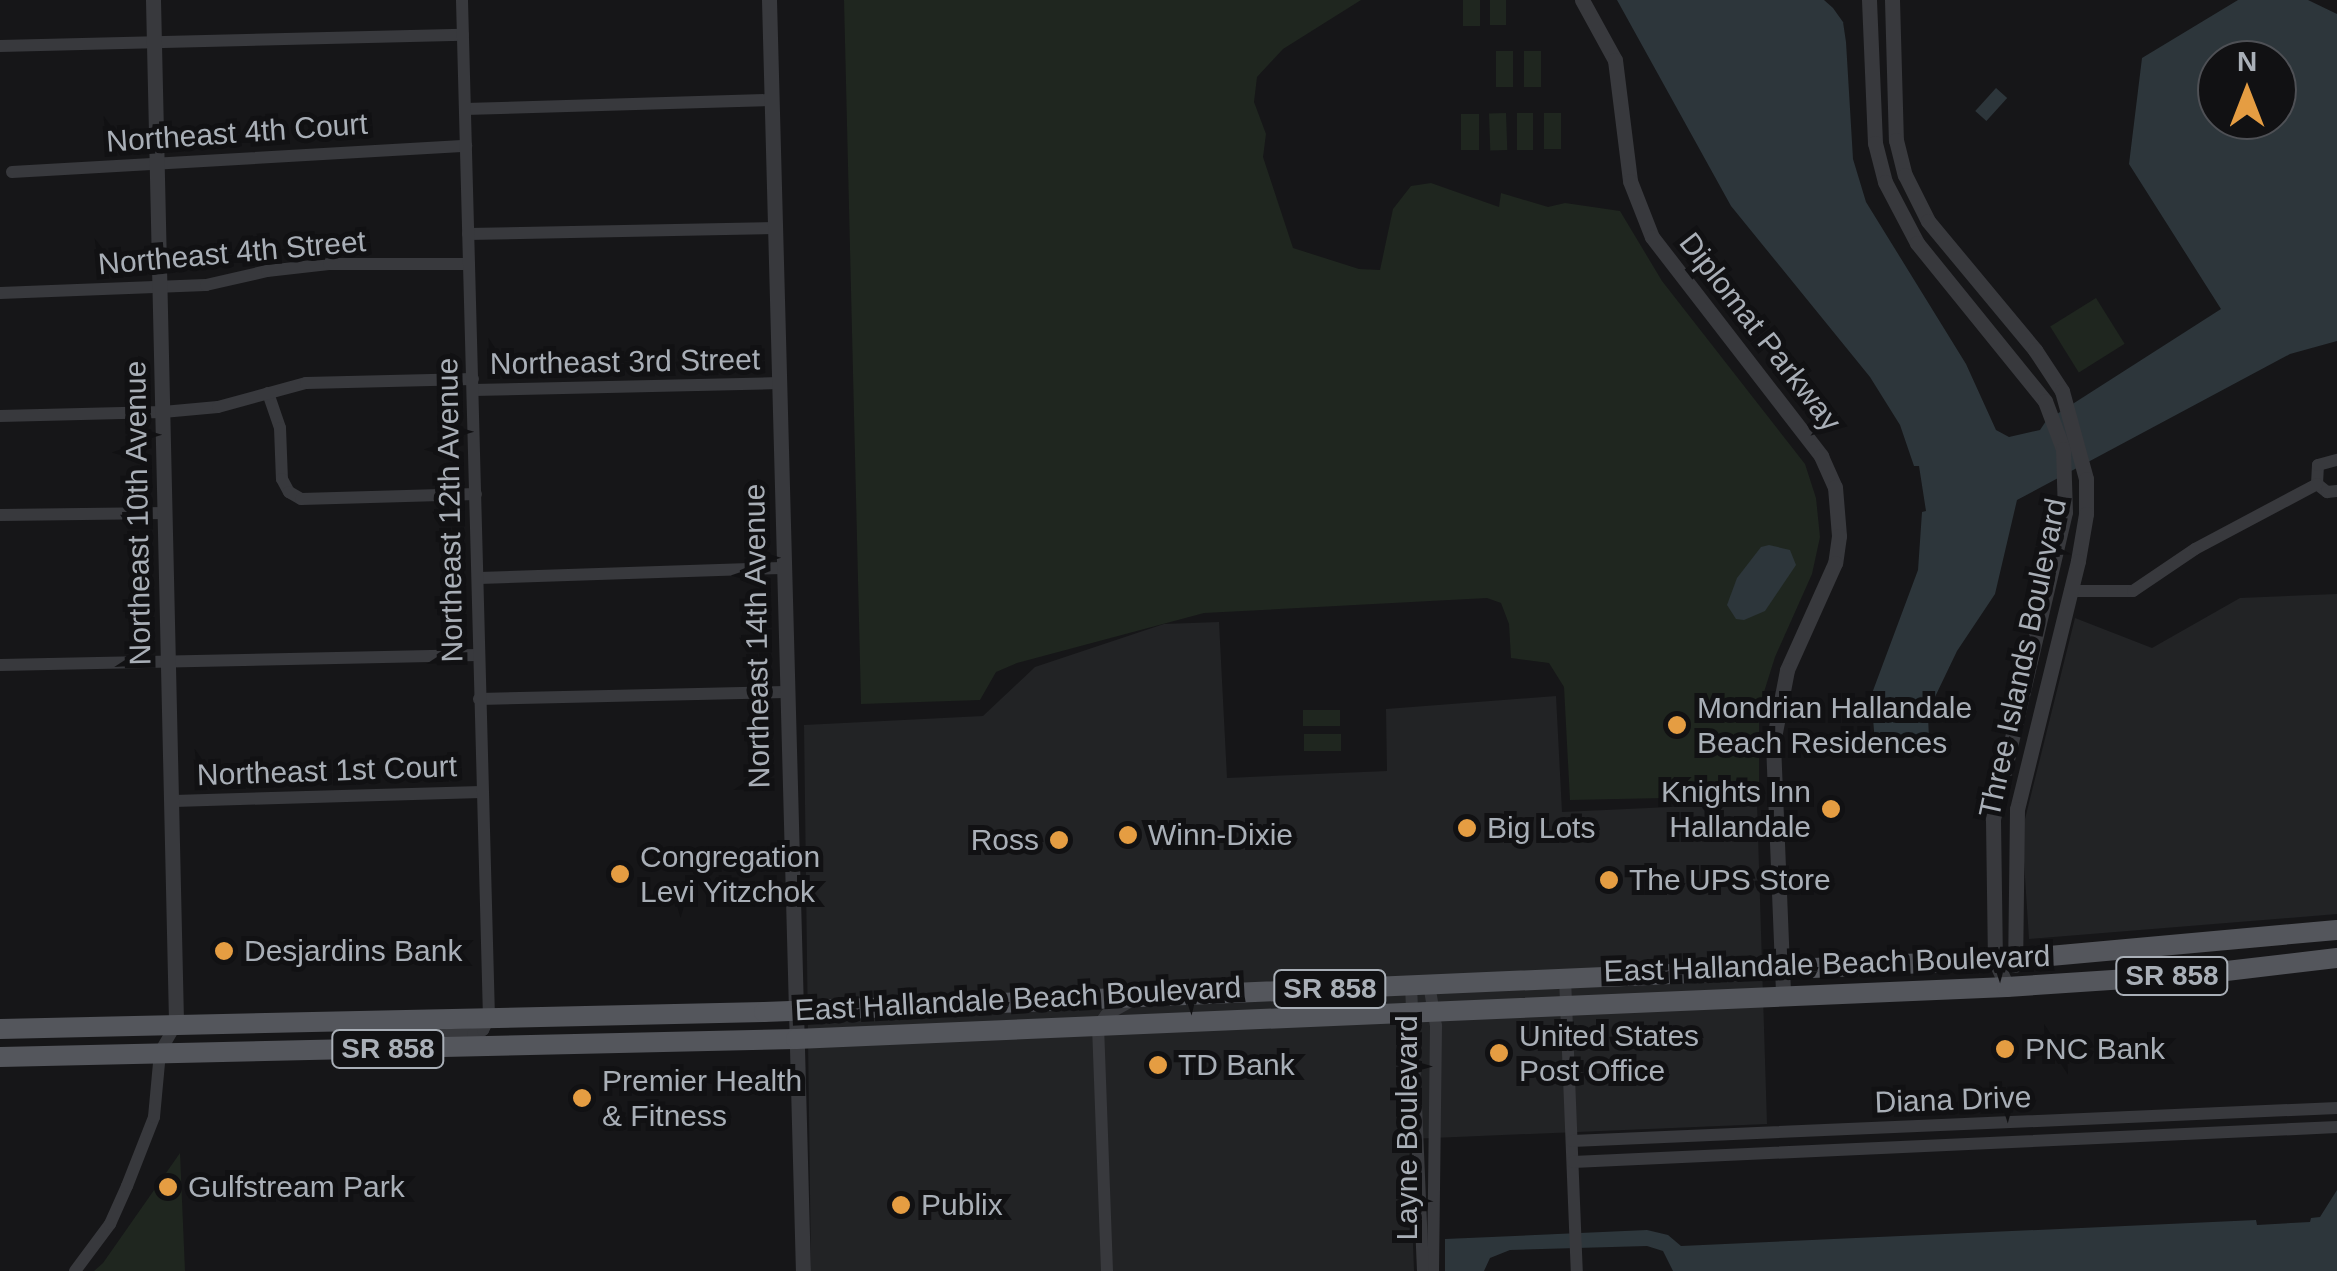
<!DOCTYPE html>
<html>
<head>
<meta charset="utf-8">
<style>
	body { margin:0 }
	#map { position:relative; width:2337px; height:1271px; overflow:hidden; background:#161618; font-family:Arial,sans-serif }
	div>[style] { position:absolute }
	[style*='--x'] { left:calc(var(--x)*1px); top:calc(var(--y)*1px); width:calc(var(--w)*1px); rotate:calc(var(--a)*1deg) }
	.built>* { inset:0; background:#222325 }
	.green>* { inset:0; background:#1f261f; transform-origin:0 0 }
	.water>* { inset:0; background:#2d363b; transform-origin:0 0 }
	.minor>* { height:12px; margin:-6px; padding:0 6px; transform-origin:6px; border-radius:6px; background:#38393d }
	.tertiary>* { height:15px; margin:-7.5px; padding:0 7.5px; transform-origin:7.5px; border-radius:7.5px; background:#38393d }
	.primary>* { height:20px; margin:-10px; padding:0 10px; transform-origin:10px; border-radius:10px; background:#54565c }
	.dots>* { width:28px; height:28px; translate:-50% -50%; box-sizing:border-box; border:5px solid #111113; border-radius:50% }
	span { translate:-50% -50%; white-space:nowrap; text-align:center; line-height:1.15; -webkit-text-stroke:10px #111113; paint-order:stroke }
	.shield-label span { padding:2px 8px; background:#111113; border:2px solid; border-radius:8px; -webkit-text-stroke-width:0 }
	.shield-label { font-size:28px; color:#a9afb7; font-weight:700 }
	.street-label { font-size:30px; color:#a9afb7 }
	.poi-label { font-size:30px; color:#a9afb7 }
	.left { translate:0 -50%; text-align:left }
	.right { translate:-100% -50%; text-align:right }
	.north { position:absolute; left:2197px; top:40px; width:100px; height:100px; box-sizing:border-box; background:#111113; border:2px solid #4e5055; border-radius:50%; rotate:0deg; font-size:28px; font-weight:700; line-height:40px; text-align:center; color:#a9afb7 }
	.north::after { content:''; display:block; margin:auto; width:35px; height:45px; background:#e59d42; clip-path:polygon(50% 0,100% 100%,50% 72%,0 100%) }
</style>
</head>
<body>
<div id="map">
	<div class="built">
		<div style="clip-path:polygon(2337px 594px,2337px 914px,2029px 939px,2022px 831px,2075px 618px,2152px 648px,2240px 598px)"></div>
		<div style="clip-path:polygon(1219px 622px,1227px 778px,1387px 771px,1386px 709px,1556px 696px,1562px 812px,1757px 803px,1767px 1124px,1409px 1139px,1414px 1271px,811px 1271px,804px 725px,983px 716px,1035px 667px,1164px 624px)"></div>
	</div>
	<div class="green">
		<div style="clip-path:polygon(844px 0,1361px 0,1283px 49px,1257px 77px,1254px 102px,1266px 134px,1263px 157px,1293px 248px,1359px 269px,1380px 270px,1393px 209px,1411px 186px,1431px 183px,1499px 207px,1501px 193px,1548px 207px,1565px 203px,1620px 211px,1662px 281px,1805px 464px,1816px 498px,1820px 537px,1812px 574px,1775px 657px,1759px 708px,1759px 796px,1570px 800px,1564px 687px,1549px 663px,1511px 658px,1509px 624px,1501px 603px,1487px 598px,1204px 613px,1017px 663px,996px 672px,980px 700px,861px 704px)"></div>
		<div style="left:1463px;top:0;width:17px;height:26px"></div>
		<div style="left:1490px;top:0;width:16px;height:25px"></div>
		<div style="left:1496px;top:51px;width:17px;height:36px"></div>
		<div style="left:1524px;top:51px;width:17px;height:36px"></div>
		<div style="left:1506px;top:113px;width:37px;height:17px;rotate:88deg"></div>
		<div style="left:1517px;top:113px;width:16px;height:37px"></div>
		<div style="left:1544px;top:113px;width:17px;height:36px"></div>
		<div style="left:1461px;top:114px;width:18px;height:36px"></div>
		<div style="left:2096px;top:298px;width:54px;height:54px;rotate:58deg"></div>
		<div style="left:1340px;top:710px;width:16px;height:37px;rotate:90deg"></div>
		<div style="left:1341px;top:734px;width:17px;height:37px;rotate:90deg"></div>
		<div style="clip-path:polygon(180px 1153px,185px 1271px,94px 1271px,103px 1263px)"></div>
	</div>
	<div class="water">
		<div style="clip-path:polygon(evenodd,1617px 0,1824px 0,1833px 8px,1843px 22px,1846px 42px,1853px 159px,1866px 202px,1966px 364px,1996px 430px,2009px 437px,2040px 430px,2046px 421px,2221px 309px,2129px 164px,2142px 58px,2238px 0,2308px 0,2337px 14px,2337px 341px,2290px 354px,2017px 500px,1995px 594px,1957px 651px,1934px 699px,1928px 716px,1929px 739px,1875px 742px,1871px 696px,1918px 570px,1922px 512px,1926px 511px,1919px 466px,1914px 466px,1900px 425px,1870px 377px,1731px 206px,1617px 0,2217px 60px,2277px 60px,2277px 120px,2217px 120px,2217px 60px)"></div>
		<div style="left:1996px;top:88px;width:15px;height:31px;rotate:42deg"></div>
		<div style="clip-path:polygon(1769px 545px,1790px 550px,1796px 565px,1765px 611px,1744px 620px,1736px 619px,1727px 605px,1737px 578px,1761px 547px)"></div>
		<div style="clip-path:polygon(2337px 1190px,2337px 1271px,1673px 1271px,1663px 1251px,1647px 1246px,1510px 1250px,1490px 1258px,1484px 1271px,1445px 1271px,1445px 1239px,1647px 1230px,1668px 1235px,1681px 1246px,2256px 1220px,2257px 1225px,2310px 1222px,2311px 1218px,2320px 1217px)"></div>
	</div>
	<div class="minor">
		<div style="--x:0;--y:46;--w:463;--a:-1.4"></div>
		<div style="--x:465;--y:109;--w:306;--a:-1.7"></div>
		<div style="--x:12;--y:172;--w:455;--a:-3.3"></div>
		<div style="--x:468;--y:234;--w:308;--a:-1.1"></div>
		<div style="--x:0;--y:293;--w:206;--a:-2.2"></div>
		<div style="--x:206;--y:285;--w:63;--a:-12.9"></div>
		<div style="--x:267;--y:271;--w:62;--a:-6.4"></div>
		<div style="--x:329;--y:264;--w:140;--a:0"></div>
		<div style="--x:473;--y:390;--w:306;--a:-1.3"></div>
		<div style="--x:268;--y:393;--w:37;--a:71"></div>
		<div style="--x:280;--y:428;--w:51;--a:87.8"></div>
		<div style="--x:282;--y:479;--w:15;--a:62"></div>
		<div style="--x:289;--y:492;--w:14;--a:30"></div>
		<div style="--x:301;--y:499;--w:175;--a:-1.6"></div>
		<div style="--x:0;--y:416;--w:163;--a:-1.4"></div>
		<div style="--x:163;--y:412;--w:55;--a:-5.2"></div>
		<div style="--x:218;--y:407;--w:91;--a:-15.3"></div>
		<div style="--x:306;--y:383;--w:167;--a:-1.4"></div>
		<div style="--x:2317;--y:484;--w:19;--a:-87"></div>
		<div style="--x:2318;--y:465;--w:20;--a:-15"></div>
		<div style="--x:2317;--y:484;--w:13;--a:39"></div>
		<div style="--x:2327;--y:492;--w:10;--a:-6"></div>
		<div style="--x:0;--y:515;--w:166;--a:-0.7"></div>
		<div style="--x:479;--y:578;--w:304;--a:-1.9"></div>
		<div style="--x:2070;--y:591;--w:63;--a:0"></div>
		<div style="--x:2133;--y:591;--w:75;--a:-34.1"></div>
		<div style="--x:2195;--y:549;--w:138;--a:-28"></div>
		<div style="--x:0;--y:665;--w:478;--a:-1.2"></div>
		<div style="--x:479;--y:699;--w:307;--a:-1.3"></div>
		<div style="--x:174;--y:801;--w:307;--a:-1.7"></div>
		<div style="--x:1565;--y:978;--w:293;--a:87.7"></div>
		<div style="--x:1429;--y:984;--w:43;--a:80.5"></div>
		<div style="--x:1436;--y:1026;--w:245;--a:90.7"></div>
		<div style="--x:1411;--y:985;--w:286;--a:87.6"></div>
		<div style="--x:401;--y:1045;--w:22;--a:-24"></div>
		<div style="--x:421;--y:1036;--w:52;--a:-2.2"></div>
		<div style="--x:473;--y:1034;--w:11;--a:-22"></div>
		<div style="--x:483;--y:1030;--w:13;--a:-63"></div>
		<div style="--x:489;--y:1018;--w:1018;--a:-91.52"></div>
		<div style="--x:1572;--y:1141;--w:766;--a:-2.47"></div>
		<div style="--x:1573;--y:1162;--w:765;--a:-2.62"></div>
		<div style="--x:75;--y:1271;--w:59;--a:-53.3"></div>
		<div style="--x:110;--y:1224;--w:42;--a:-65.9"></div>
		<div style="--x:127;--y:1186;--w:74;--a:-68.6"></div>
		<div style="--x:154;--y:1117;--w:65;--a:-84.7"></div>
		<div style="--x:160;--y:1052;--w:32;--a:-60"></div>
		<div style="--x:1107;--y:1271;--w:245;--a:-92.1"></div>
		<div style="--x:1098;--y:1026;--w:14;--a:-54"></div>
		<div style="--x:1106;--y:1015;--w:29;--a:-29"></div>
	</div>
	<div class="tertiary">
		<div style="--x:153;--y:0;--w:1024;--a:88.71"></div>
		<div style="--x:769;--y:0;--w:1271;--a:88.47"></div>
		<div style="--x:1582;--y:0;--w:68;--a:61.2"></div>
		<div style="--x:1615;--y:60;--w:122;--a:82.9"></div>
		<div style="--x:1630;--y:181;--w:60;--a:68.6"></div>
		<div style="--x:1652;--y:237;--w:277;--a:52.3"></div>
		<div style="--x:1821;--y:456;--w:34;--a:66"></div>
		<div style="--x:1835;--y:487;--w:49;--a:85.3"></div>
		<div style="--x:1839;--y:536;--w:27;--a:98"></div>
		<div style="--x:1835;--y:563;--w:117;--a:114.2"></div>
		<div style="--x:1787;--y:670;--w:74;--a:100.9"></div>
		<div style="--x:1773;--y:743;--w:253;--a:87.7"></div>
		<div style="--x:1869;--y:0;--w:143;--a:87.6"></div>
		<div style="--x:1875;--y:143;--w:40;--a:75.6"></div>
		<div style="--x:1885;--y:182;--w:69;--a:62.3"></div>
		<div style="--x:1917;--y:243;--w:203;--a:51"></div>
		<div style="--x:2045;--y:401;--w:51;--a:69.4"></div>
		<div style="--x:2063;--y:449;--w:63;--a:88.2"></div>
		<div style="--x:2065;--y:512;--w:316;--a:103.2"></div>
		<div style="--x:1993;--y:820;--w:140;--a:89.2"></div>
		<div style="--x:1995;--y:960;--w:30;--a:66"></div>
		<div style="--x:1892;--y:0;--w:140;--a:88.4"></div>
		<div style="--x:1896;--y:140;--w:36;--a:76"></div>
		<div style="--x:1905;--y:175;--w:51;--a:63.4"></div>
		<div style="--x:1928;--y:221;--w:168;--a:50.3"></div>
		<div style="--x:2035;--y:350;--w:49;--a:56.6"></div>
		<div style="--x:2062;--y:391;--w:91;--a:74.7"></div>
		<div style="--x:2086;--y:479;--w:35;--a:90"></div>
		<div style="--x:2086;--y:514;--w:48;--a:99.7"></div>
		<div style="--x:2078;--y:561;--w:255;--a:103.8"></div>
		<div style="--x:2017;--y:809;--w:156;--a:90.7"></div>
	</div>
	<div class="primary">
		<div style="--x:0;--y:1029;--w:764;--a:-1.27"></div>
		<div style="--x:764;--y:1012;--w:331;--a:-2.2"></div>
		<div style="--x:1095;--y:999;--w:923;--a:-2.48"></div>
		<div style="--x:2017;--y:959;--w:321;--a:-5.2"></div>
		<div style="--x:0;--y:1057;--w:796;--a:-1.3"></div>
		<div style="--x:796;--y:1039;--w:1212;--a:-2.46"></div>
		<div style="--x:2007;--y:987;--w:194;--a:-3.8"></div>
		<div style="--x:2201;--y:974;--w:137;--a:-6.7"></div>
	</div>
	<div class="dots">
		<div style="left:1677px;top:725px;background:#e59d42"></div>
		<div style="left:1831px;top:809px;background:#e59d42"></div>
		<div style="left:1467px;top:828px;background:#e59d42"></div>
		<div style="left:1128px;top:835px;background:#e59d42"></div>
		<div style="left:1059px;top:840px;background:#e59d42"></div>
		<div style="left:620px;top:874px;background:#e59d42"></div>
		<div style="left:1609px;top:880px;background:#e59d42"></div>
		<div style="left:224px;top:951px;background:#e59d42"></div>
		<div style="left:2005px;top:1049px;background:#e59d42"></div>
		<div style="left:1499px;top:1053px;background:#e59d42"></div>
		<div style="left:1158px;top:1065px;background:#e59d42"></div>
		<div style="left:582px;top:1098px;background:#e59d42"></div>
		<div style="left:168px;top:1187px;background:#e59d42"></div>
		<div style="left:901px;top:1205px;background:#e59d42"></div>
	</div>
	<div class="shield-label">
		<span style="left:2172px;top:976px">SR 858</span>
		<span style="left:1330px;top:989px">SR 858</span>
		<span style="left:388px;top:1049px">SR 858</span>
	</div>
	<div class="street-label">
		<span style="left:237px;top:133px;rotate:-4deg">Northeast 4th Court</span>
		<span style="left:232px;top:253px;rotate:-5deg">Northeast 4th Street</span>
		<span style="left:1760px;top:332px;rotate:52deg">Diplomat Parkway</span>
		<span style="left:625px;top:362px;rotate:-1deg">Northeast 3rd Street</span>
		<span style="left:450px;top:510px;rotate:-91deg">Northeast 12th Avenue</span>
		<span style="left:138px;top:513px;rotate:-91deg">Northeast 10th Avenue</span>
		<span style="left:757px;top:636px;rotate:-91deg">Northeast 14th Avenue</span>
		<span style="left:2023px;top:658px;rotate:-78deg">Three Islands Boulevard</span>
		<span style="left:327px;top:771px;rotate:-2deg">Northeast 1st Court</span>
		<span style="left:1827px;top:964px;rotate:-2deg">East Hallandale Beach Boulevard</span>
		<span style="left:1018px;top:999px;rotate:-3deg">East Hallandale Beach Boulevard</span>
		<span style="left:1953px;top:1100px;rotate:-2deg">Diana Drive</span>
		<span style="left:1407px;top:1128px;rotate:-90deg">Layne Boulevard</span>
	</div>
	<div class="poi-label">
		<span class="left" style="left:1697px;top:725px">Mondrian Hallandale<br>Beach Residences</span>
		<span class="right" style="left:1811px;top:809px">Knights Inn<br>Hallandale</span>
		<span class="left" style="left:1487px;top:828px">Big Lots</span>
		<span class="left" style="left:1148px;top:835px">Winn-Dixie</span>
		<span class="right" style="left:1039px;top:840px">Ross</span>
		<span class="left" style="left:640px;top:874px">Congregation<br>Levi Yitzchok</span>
		<span class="left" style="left:1629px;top:880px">The UPS Store</span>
		<span class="left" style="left:244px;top:951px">Desjardins Bank</span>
		<span class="left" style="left:1519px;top:1053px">United States<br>Post Office</span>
		<span class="left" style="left:2025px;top:1049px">PNC Bank</span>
		<span class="left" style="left:1178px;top:1065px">TD Bank</span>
		<span class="left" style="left:602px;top:1098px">Premier Health<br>&amp; Fitness</span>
		<span class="left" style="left:188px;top:1187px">Gulfstream Park</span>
		<span class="left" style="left:921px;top:1205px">Publix</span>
	</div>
	<div class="north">N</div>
</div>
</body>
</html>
